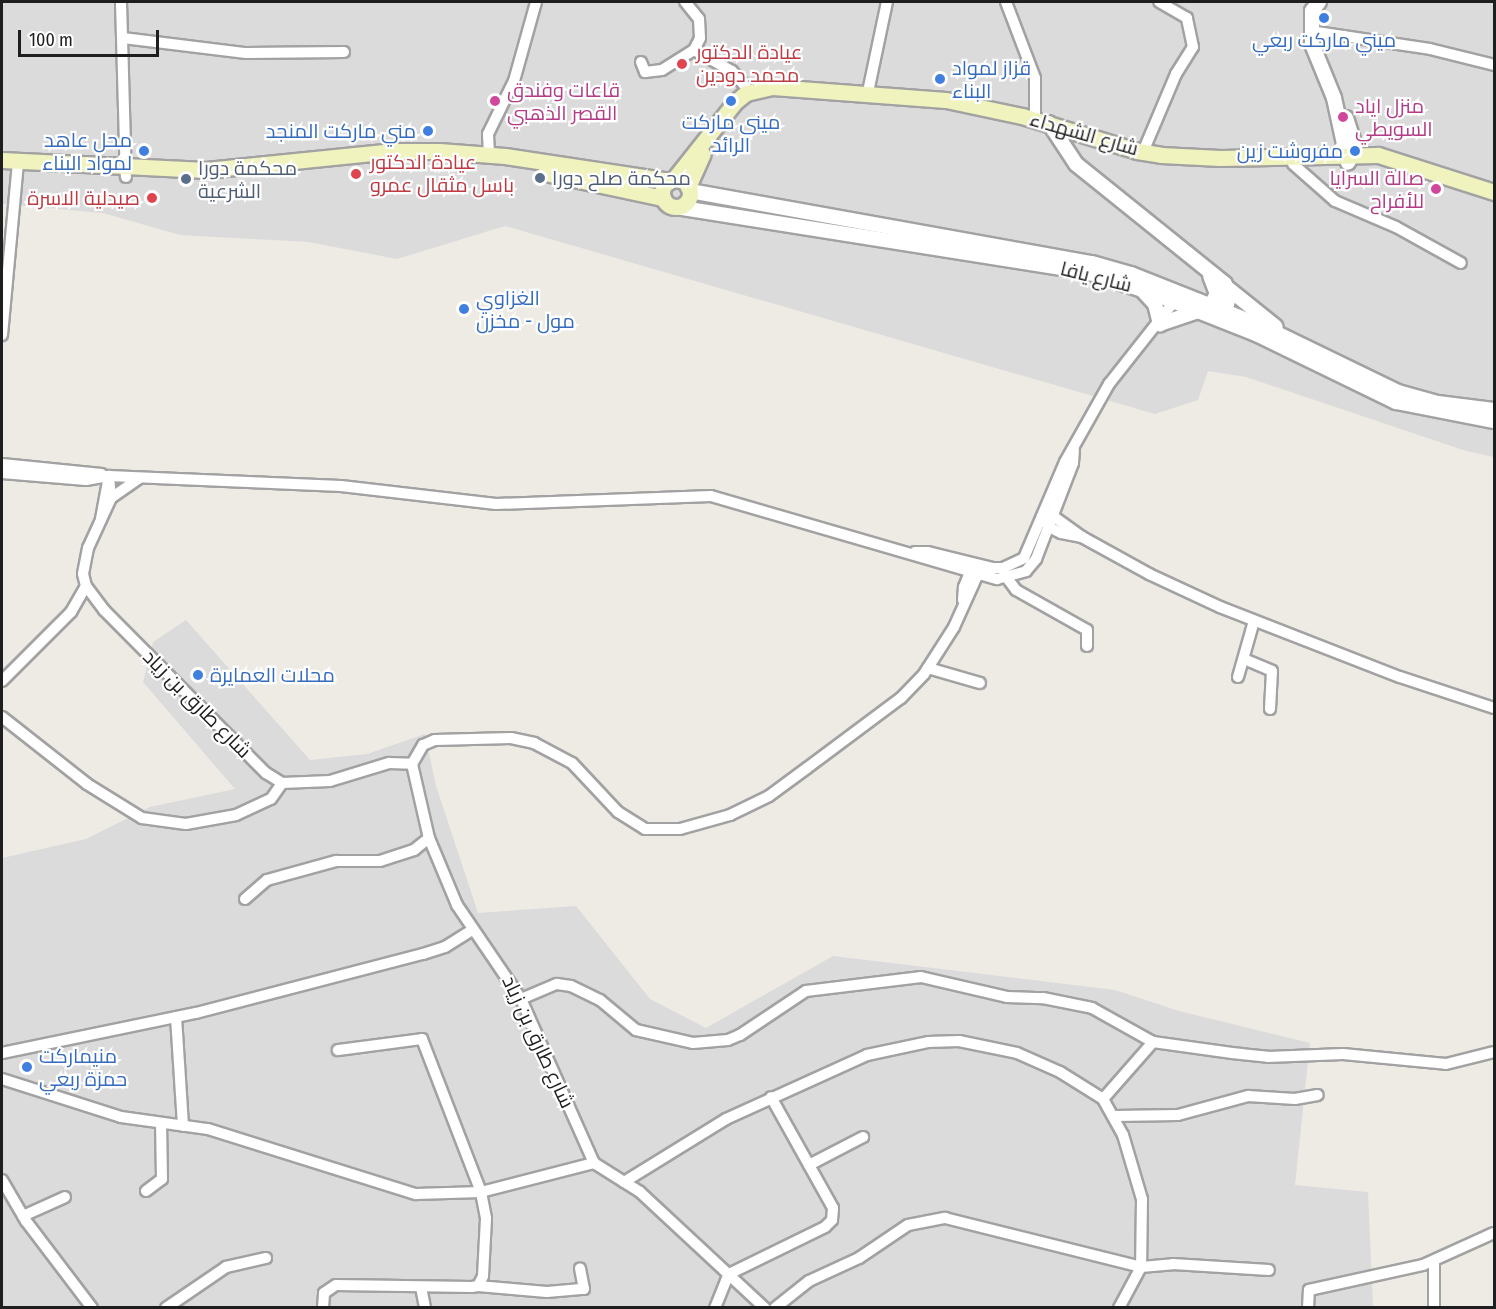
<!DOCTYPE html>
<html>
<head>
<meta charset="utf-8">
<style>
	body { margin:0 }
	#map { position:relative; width:1496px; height:1309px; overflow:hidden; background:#eeebe5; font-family:"Fira Sans Condensed",Cairo,sans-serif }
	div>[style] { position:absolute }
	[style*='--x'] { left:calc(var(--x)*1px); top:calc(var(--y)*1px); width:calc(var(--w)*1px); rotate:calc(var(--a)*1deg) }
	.residential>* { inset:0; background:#dcdbdb }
	.roads { filter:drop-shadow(2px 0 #a2a2a2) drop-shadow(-2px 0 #a2a2a2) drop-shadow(0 2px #a2a2a2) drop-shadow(0 -2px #a2a2a2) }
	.minor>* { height:10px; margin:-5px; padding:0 5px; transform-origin:5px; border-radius:5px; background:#fff }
	.tertiary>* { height:14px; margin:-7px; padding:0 7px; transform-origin:7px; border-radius:7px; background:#fff }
	.secondary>* { height:15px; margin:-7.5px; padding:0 7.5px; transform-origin:7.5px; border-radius:7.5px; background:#f1f3be }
	.secondary>.ring { margin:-7.5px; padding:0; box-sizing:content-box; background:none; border:15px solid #f1f3be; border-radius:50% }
	.dots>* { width:16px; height:16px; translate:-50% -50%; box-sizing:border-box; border:3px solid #fff; border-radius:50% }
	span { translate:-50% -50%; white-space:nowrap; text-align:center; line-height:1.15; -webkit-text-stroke:4.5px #fff; paint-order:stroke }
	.shop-label { font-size:20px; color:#366cbe }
	.left { translate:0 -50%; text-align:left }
	.right { translate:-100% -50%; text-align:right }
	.health-label { font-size:20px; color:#be3a42 }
	.hotel-label { font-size:20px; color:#b23c85 }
	.street-label { font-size:20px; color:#1e1e1e }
	.service-label { font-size:20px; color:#4e5e75 }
	.frame { position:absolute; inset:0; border:3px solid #1e1e1e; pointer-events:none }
	.scale { position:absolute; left:18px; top:30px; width:141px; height:27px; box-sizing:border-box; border:3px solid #1e1e1e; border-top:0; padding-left:8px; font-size:18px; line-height:21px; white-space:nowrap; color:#1e1e1e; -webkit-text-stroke:4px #fff; paint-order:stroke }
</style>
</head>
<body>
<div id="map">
	<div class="residential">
		<div style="clip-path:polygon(2px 2px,1494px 2px,1494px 457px,1466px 451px,1246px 377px,1208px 371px,1198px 400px,1155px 414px,505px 226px,397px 259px,308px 242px,180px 235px,103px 213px,2px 204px)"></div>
		<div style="clip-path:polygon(186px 620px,310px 760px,367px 754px,425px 734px,436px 786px,478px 913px,576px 906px,650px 999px,706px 1028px,833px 956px,1115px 990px,1179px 1011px,1310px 1043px,1295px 1185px,1368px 1192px,1373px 1307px,2px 1307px,2px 858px,86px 839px,150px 807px,235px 789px,143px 682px,153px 642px)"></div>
	</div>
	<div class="roads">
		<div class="minor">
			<div style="--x:121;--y:2;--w:175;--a:88.4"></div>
			<div style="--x:1006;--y:2;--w:81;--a:69.1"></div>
			<div style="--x:1035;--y:78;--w:42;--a:90"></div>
			<div style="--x:1310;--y:31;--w:121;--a:8.5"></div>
			<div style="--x:1430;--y:49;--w:66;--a:14"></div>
			<div style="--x:123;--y:38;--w:124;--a:7"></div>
			<div style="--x:246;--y:53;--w:98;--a:-0.6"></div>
			<div style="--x:694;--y:50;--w:43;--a:28.9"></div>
			<div style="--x:732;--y:71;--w:28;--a:49"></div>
			<div style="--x:641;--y:62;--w:11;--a:68"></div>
			<div style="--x:645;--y:72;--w:17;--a:-7"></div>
			<div style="--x:662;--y:70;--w:38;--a:-32"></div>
			<div style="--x:694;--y:50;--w:13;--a:-63"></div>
			<div style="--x:700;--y:38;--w:19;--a:-93"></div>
			<div style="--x:699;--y:19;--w:22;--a:-129"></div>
			<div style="--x:868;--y:92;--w:92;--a:-78.1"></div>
			<div style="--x:1143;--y:152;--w:85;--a:-67.1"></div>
			<div style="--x:1176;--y:74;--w:32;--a:-58"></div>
			<div style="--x:1193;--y:47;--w:30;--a:-102"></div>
			<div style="--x:1187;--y:18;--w:32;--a:-150"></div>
			<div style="--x:489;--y:154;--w:20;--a:-93"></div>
			<div style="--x:488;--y:134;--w:59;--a:-63.9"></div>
			<div style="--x:514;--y:81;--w:82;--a:-74.4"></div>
			<div style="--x:1293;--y:164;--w:56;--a:41.4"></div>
			<div style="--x:1335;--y:201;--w:66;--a:23.1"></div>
			<div style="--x:1396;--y:227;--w:74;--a:29"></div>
			<div style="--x:2;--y:335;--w:175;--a:-84.7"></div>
			<div style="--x:2;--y:464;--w:100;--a:5.7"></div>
			<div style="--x:2;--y:473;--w:84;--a:4.8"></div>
			<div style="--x:86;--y:480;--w:23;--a:-10"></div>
			<div style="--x:109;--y:476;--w:232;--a:2.5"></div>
			<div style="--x:341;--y:486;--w:156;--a:6.6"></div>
			<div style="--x:496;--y:504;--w:215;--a:-2.1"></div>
			<div style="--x:711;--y:496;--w:298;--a:16.2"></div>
			<div style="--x:997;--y:579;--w:30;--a:-15"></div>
			<div style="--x:1026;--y:571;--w:16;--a:-50"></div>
			<div style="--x:1036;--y:559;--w:103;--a:-68.9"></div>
			<div style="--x:1073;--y:463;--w:13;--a:-86"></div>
			<div style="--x:109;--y:476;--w:22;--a:85"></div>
			<div style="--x:111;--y:498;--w:55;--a:114.7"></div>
			<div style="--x:88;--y:548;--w:26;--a:101"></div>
			<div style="--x:83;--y:574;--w:12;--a:76"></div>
			<div style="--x:86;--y:586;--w:30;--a:53"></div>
			<div style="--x:104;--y:610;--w:230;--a:45.2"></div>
			<div style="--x:266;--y:773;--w:19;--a:32"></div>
			<div style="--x:282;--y:783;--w:48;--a:-2.4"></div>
			<div style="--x:330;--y:781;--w:62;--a:-17"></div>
			<div style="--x:389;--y:763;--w:23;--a:2"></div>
			<div style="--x:412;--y:764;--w:76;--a:77.1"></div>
			<div style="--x:429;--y:838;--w:73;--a:67.3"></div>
			<div style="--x:457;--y:905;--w:114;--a:55.8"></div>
			<div style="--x:521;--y:999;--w:180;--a:66"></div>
			<div style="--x:594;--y:1163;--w:54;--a:32.2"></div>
			<div style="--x:640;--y:1192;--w:171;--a:42.9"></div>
			<div style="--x:111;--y:498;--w:35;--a:-35"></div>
			<div style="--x:101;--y:519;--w:44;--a:-79.5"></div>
			<div style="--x:1082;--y:537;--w:21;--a:-169"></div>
			<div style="--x:1061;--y:533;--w:13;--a:-153"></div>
			<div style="--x:1049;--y:527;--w:11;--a:-128"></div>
			<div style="--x:1042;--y:518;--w:11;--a:-10"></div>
			<div style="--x:1053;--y:516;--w:36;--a:36"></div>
			<div style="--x:1082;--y:537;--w:77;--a:28.9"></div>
			<div style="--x:1149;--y:574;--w:78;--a:24.9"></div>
			<div style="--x:1220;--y:607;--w:193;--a:21.3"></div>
			<div style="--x:1400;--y:677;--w:99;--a:18.3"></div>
			<div style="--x:915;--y:552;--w:13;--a:0"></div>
			<div style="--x:928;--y:552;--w:67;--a:13.8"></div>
			<div style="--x:993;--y:568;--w:10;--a:0"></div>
			<div style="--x:1003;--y:568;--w:23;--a:-25"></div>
			<div style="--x:1024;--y:558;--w:104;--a:-66.9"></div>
			<div style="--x:1065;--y:462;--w:90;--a:-60.6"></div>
			<div style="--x:1109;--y:384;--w:110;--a:-51.7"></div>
			<div style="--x:1007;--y:578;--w:15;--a:53"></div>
			<div style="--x:1016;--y:590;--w:81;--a:29.4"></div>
			<div style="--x:1087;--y:630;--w:16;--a:90"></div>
			<div style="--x:963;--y:600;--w:13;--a:-86"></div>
			<div style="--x:964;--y:587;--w:22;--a:-68"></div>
			<div style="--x:1244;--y:659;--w:30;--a:23"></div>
			<div style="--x:1272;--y:671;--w:38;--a:93"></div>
			<div style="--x:928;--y:668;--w:54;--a:16.1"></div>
			<div style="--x:1238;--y:677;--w:58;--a:-74.1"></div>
			<div style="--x:2;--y:681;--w:98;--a:-45"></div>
			<div style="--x:71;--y:612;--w:30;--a:-60"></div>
			<div style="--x:2;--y:717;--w:108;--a:38.2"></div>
			<div style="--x:87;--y:784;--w:65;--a:31.7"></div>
			<div style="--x:142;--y:818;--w:44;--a:7.8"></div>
			<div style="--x:186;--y:824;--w:51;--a:-10.2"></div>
			<div style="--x:236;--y:815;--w:38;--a:-25"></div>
			<div style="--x:271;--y:799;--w:19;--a:-55"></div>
			<div style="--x:412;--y:764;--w:22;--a:-60"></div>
			<div style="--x:423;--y:745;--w:13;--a:-23"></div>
			<div style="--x:435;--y:740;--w:76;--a:-1.5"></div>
			<div style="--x:511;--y:738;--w:24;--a:12"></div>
			<div style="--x:534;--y:743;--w:43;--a:27.8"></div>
			<div style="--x:572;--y:763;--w:67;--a:46.8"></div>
			<div style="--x:618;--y:812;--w:32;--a:32"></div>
			<div style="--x:645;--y:829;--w:35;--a:0"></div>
			<div style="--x:680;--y:829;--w:52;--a:-15.6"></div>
			<div style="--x:730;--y:815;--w:43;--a:-26"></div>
			<div style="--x:769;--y:796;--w:47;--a:-36.4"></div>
			<div style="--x:807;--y:768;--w:117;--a:-36.7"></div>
			<div style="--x:901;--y:698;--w:33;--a:-46"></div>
			<div style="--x:924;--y:674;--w:56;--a:-57.4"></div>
			<div style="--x:954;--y:627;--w:56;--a:-65.7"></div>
			<div style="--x:977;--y:576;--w:12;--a:-99"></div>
			<div style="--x:245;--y:899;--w:29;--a:-41"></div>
			<div style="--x:267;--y:880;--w:72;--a:-15.4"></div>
			<div style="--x:336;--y:861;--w:44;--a:0"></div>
			<div style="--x:380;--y:861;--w:36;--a:-18"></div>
			<div style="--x:414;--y:850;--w:19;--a:-39"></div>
			<div style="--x:521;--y:999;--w:39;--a:-23"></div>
			<div style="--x:557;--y:984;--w:14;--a:8"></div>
			<div style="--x:571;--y:986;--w:32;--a:26"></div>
			<div style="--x:600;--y:1000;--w:47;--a:39.8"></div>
			<div style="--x:636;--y:1030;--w:58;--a:12.8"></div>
			<div style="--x:693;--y:1043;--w:35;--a:-5"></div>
			<div style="--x:728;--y:1040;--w:13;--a:-23"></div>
			<div style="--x:740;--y:1035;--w:79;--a:-33.7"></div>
			<div style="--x:806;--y:991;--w:116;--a:-6.9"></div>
			<div style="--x:921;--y:977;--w:88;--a:13.1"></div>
			<div style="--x:1007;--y:997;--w:36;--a:2"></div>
			<div style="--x:1043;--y:998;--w:50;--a:11.5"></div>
			<div style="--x:1092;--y:1008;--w:70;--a:29.1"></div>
			<div style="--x:1153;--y:1042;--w:80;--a:7.9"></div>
			<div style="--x:1232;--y:1053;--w:36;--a:6"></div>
			<div style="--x:1268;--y:1057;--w:75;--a:-2.3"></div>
			<div style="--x:1343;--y:1054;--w:103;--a:5.5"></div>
			<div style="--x:1446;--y:1064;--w:49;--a:-14"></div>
			<div style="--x:176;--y:1017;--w:109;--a:86.3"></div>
			<div style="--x:2;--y:1053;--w:198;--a:-11.7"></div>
			<div style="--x:196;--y:1013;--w:235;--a:-14.6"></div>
			<div style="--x:423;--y:954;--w:23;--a:-18"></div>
			<div style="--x:445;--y:947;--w:32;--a:-32"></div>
			<div style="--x:2;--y:1079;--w:125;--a:17.7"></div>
			<div style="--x:121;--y:1117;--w:88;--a:7.9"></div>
			<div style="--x:208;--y:1129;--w:218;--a:17.4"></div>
			<div style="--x:416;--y:1194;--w:65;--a:-1.8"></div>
			<div style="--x:481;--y:1192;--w:117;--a:-14.4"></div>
			<div style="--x:1103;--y:1099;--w:76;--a:-48.7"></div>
			<div style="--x:1115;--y:1116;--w:63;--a:-0.9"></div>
			<div style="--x:1178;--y:1115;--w:73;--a:-15.2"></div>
			<div style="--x:1248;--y:1096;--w:47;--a:3.7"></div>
			<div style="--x:1295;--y:1099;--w:23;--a:-10"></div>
			<div style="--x:809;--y:1165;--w:61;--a:-27.4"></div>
			<div style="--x:2;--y:1180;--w:48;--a:59.7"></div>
			<div style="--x:26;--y:1221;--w:109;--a:52.8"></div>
			<div style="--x:624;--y:1182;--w:120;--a:-31.7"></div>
			<div style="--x:726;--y:1119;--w:155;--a:-24.4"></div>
			<div style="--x:867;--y:1055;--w:62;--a:-12"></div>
			<div style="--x:928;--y:1042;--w:31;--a:-2"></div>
			<div style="--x:959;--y:1041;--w:59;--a:11.7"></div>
			<div style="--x:1017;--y:1053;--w:47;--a:23.8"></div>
			<div style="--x:1060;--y:1072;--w:51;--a:32.1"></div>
			<div style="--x:1103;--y:1099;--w:41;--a:60.9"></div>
			<div style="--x:1123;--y:1135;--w:67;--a:73.5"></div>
			<div style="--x:1142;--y:1199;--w:68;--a:90.8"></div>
			<div style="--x:1141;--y:1267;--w:47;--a:118.2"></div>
			<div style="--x:146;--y:1191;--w:20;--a:-37"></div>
			<div style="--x:162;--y:1179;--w:56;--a:-91"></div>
			<div style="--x:23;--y:1216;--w:46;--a:-24.3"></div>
			<div style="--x:1434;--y:1261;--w:47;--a:90"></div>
			<div style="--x:478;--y:1286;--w:69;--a:5"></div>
			<div style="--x:547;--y:1292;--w:37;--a:-5"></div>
			<div style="--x:584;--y:1289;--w:21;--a:-101"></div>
			<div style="--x:421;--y:1287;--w:21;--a:79"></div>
			<div style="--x:166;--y:1308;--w:73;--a:-34.3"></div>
			<div style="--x:226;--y:1267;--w:41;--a:-12.7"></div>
			<div style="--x:323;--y:1308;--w:15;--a:-86"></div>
			<div style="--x:324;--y:1293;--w:14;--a:-34"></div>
			<div style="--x:336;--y:1285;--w:136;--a:0.8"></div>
			<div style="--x:472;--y:1287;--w:6;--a:-9"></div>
			<div style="--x:478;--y:1286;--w:11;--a:-63"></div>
			<div style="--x:483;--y:1276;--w:58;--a:-87"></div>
			<div style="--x:486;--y:1218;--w:26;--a:-101"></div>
			<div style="--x:481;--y:1192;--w:164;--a:-111.1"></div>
			<div style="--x:422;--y:1039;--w:85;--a:172.5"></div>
			<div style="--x:715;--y:1308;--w:37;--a:-68"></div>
			<div style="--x:729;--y:1274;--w:107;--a:-26.1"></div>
			<div style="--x:825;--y:1227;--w:10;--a:-45"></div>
			<div style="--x:832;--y:1220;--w:12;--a:-85"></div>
			<div style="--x:833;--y:1208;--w:127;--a:-119.2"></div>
			<div style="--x:775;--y:1308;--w:43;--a:-38.5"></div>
			<div style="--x:809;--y:1281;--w:55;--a:-24.7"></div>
			<div style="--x:859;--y:1258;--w:59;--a:-34"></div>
			<div style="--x:908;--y:1225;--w:38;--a:-11"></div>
			<div style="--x:945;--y:1218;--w:202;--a:14"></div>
			<div style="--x:1141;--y:1267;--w:32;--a:-5"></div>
			<div style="--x:1173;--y:1264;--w:96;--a:3.6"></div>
			<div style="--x:1308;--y:1308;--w:18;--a:-87"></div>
			<div style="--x:1309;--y:1290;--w:117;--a:-12.4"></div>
			<div style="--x:1423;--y:1265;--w:78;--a:-24.3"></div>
		</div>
		<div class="tertiary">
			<div style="--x:1319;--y:2;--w:11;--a:128"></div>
			<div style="--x:1312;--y:11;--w:33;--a:90"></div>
			<div style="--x:1312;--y:44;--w:58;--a:67.8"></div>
			<div style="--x:1334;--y:98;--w:66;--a:77.7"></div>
			<div style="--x:1346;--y:118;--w:23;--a:72"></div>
			<div style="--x:1353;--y:140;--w:13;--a:86"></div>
			<div style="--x:1354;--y:153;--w:11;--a:124"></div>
			<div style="--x:1049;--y:123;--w:49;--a:56.6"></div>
			<div style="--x:1076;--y:164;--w:191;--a:38.8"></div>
			<div style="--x:1225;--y:284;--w:14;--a:73"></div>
			<div style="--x:1229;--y:297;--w:7;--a:106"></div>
			<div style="--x:1227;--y:304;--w:18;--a:139"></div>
			<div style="--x:1213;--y:316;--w:10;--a:-107"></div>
			<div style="--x:1210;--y:306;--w:14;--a:-60"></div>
			<div style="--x:1217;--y:294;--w:19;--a:-111"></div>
			<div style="--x:690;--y:191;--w:408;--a:10.2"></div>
			<div style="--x:1092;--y:263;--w:41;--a:15.8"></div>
			<div style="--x:1131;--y:274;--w:139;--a:21.6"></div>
			<div style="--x:1260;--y:325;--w:153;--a:25.9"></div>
			<div style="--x:1398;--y:392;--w:41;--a:15.4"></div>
			<div style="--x:1438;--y:403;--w:56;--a:7.1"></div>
			<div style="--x:676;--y:207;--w:416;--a:9"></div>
			<div style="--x:1087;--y:272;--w:71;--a:17.9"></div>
			<div style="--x:1155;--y:294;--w:109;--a:21.6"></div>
			<div style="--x:1256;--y:334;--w:156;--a:25.9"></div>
			<div style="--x:1396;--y:402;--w:100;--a:11"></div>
			<div style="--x:1225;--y:286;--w:65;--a:38.8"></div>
			<div style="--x:1143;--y:291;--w:18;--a:47"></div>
			<div style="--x:1155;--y:304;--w:21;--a:76"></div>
			<div style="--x:1160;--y:324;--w:40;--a:-18.9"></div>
		</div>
		<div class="secondary">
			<div style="--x:2;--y:160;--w:204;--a:2.8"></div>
			<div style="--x:206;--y:170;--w:189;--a:-5.8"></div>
			<div style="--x:394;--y:151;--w:45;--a:0"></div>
			<div style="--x:439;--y:151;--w:66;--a:4.3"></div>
			<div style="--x:505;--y:156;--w:167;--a:8.6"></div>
			<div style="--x:545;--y:173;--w:121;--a:12"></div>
			<div style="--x:674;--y:179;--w:98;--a:-51.6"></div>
			<div style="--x:735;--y:102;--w:14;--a:-39"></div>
			<div style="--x:746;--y:93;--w:28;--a:-13"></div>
			<div style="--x:773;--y:87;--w:173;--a:4.3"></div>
			<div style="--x:946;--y:100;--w:78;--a:11.9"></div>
			<div style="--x:1022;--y:116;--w:120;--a:16.9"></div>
			<div style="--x:1137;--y:151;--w:24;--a:9"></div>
			<div style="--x:1161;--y:155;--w:59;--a:2.9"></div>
			<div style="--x:1220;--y:158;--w:158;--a:-1.1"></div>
			<div style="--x:1378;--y:155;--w:122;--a:17.7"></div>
			<div class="ring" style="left:662px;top:179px;width:13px;height:13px"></div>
			<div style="--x:688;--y:187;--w:36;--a:-66"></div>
		</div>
	</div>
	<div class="dots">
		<div style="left:1324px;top:18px;background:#3f7fe0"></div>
		<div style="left:682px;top:64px;background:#e0444e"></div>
		<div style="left:940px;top:79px;background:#3f7fe0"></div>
		<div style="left:495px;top:101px;background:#d1479c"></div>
		<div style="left:731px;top:101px;background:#3f7fe0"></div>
		<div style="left:1343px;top:117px;background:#d1479c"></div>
		<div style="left:428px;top:131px;background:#3f7fe0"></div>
		<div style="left:144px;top:151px;background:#3f7fe0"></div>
		<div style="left:1355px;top:151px;background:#3f7fe0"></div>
		<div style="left:356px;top:174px;background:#e0444e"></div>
		<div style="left:540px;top:178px;background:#5c6f8a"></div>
		<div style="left:186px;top:179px;background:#5c6f8a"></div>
		<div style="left:1436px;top:189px;background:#d1479c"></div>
		<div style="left:152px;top:198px;background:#e0444e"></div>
		<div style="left:464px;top:309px;background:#3f7fe0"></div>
		<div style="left:198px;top:675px;background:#3f7fe0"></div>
		<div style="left:27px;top:1067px;background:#3f7fe0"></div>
	</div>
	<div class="shop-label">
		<span style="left:1324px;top:40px">ميني ماركت ربعي</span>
		<span class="left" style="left:952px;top:80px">قزاز لمواد<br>البناء</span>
		<span style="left:731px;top:134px">ميني ماركت<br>الرائد</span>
		<span class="right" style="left:416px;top:131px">مني ماركت المنجد</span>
		<span class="right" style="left:132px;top:152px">محل عاهد<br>لمواد البناء</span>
		<span class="right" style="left:1343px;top:151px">مفروشت زين</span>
		<span class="left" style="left:476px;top:310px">الغزاوي<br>مول - مخزن</span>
		<span class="left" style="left:210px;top:675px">محلات العمايرة</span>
		<span class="left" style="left:39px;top:1068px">منيماركت<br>حمزة ربعي</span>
	</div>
	<div class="health-label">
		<span class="left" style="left:696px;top:64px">عيادة الدكتور<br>محمد دودين</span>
		<span class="left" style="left:370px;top:174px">عيادة الدكتور<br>باسل مثقال عمرو</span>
		<span class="right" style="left:140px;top:198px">صيدلية الاسرة</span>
	</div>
	<div class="hotel-label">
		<span class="left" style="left:507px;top:102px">قاعات وفندق<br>القصر الذهبي</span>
		<span class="left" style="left:1355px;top:118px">منزل اياد<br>السويطي</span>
		<span class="right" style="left:1424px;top:190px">صالة السرايا<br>للأفراح</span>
	</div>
	<div class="street-label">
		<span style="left:1084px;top:134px;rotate:16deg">شارع الشهداء</span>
		<span style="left:1096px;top:277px;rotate:14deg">شارع يافا</span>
		<span style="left:197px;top:704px;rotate:45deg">شارع طارق بن زياد</span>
		<span style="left:538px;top:1042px;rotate:65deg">شارع طارق بن زياد</span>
	</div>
	<div class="service-label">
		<span class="left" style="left:198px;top:180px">محكمة دورا<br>الشرعية</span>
		<span class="left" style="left:552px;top:178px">محكمة صلح دورا</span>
	</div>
	<div class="frame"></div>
	<div class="scale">100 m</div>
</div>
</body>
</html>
